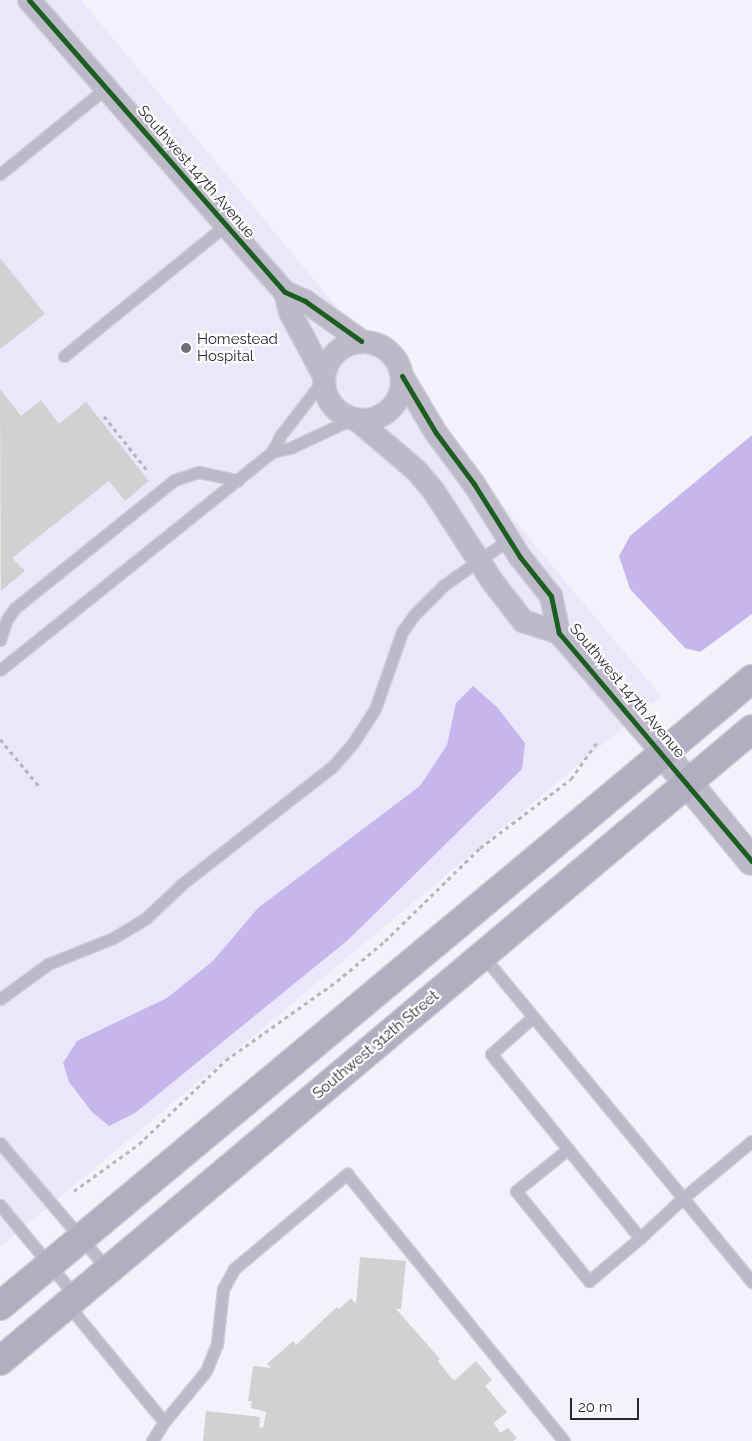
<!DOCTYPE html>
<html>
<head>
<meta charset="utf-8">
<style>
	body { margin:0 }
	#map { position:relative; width:752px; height:1441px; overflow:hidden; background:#f3f1fa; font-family:Raleway,sans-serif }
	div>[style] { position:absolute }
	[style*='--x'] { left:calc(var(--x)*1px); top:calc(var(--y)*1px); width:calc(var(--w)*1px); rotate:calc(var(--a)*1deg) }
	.built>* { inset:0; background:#ebe7fa }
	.water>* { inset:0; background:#c6b6eb }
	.building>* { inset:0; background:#d0d2d1 }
	.path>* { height:3px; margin-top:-1.5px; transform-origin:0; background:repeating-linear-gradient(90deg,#b7b3bf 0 4px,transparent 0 8px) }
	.roads { filter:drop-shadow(1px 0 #d0cdd5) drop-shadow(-1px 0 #d0cdd5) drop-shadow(0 1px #d0cdd5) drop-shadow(0 -1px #d0cdd5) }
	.service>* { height:11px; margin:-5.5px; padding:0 5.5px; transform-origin:5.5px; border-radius:5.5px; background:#bdb9c9 }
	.minor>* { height:22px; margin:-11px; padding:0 11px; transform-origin:11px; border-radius:11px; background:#bdb9c9 }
	.minor>.ring { margin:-11px; padding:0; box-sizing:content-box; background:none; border:22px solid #bdb9c9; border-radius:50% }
	.tertiary>* { height:28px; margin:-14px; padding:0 14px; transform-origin:14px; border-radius:14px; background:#bdb9c9 }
	.secondary>* { height:28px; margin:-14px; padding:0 14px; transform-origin:14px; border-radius:14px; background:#b2adc0 }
	.cycleway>* { height:5px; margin:-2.5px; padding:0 2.5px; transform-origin:2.5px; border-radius:2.5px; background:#1b5e20 }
	.dots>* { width:14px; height:14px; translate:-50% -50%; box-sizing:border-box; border:2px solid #fff; border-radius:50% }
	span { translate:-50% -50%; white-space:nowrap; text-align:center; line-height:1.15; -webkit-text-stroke:4.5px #fff; paint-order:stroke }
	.street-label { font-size:15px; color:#2a2731 }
	.poi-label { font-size:15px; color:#2a2731 }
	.left { translate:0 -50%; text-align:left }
	.scale { position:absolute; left:570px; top:1398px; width:69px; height:22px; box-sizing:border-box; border:2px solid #2a2731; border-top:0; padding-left:6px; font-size:15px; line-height:18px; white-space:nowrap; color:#2a2731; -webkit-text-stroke:4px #fff; paint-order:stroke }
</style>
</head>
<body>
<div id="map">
	<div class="built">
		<div style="clip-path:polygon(0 0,81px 0,661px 696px,0 1247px)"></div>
	</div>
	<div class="water">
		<div style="clip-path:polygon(752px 435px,752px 614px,700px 652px,685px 648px,630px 589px,619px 556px,630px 536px)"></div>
		<div style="clip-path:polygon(473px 686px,497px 707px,525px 743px,522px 769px,348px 940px,135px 1113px,109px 1126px,92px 1112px,69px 1082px,63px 1063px,77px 1041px,167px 998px,213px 961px,258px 908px,420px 786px,447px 745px,456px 703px)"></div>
	</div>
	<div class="building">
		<div style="clip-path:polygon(0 258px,45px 314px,0 349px)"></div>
		<div style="clip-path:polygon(0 389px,21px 416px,41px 400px,59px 424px,86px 402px,149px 481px,125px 501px,109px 481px,12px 558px,25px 571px,1px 591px)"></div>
		<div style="clip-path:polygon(360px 1257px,406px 1261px,401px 1309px,396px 1309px,440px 1359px,438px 1361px,452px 1379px,455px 1380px,476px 1361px,492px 1380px,485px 1386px,507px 1412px,494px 1423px,500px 1433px,508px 1428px,517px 1438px,513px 1441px,203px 1441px,206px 1411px,260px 1417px,259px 1427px,263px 1428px,266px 1412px,251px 1408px,252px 1401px,248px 1401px,253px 1366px,271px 1368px,267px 1364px,293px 1341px,296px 1345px,337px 1307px,339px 1309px,351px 1298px,356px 1304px)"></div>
	</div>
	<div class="path">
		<div style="--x:104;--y:416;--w:69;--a:51.5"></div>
		<div style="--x:0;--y:739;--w:60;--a:50.4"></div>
		<div style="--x:74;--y:1191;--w:80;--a:-35.9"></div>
		<div style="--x:139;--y:1144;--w:121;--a:-44"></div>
		<div style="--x:226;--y:1060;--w:136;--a:-35.4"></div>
		<div style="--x:337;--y:981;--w:62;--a:-39.8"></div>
		<div style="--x:385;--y:941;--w:133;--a:-44.4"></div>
		<div style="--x:480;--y:848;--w:114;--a:-37.2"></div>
		<div style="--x:571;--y:779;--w:47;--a:-54.6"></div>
	</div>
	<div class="roads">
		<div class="service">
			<div style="--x:0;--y:174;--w:136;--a:-39.1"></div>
			<div style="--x:64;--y:356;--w:210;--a:-39"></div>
			<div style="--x:272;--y:452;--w:18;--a:-13"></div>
			<div style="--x:290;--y:448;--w:68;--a:-25.1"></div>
			<div style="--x:0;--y:640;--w:22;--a:-72"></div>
			<div style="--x:7;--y:619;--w:14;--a:-54"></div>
			<div style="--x:15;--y:608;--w:204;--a:-38.8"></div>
			<div style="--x:174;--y:480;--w:26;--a:-18"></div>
			<div style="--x:199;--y:472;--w:40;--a:12"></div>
			<div style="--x:0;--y:670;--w:349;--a:-38.7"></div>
			<div style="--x:272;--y:452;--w:18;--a:-63"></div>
			<div style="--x:280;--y:436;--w:72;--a:-52.3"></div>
			<div style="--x:483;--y:956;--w:314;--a:50.4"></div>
			<div style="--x:683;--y:1198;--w:89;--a:-39.6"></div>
			<div style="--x:0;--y:999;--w:59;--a:-36.1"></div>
			<div style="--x:48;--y:964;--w:70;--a:-21.8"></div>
			<div style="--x:113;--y:938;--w:39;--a:-31"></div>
			<div style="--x:146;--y:918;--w:50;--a:-43.4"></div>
			<div style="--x:182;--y:884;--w:192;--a:-38"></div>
			<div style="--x:333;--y:766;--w:30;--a:-49"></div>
			<div style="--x:353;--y:743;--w:40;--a:-57.1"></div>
			<div style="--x:375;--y:709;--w:82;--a:-70.7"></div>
			<div style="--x:402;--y:632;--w:21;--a:-55"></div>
			<div style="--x:414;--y:615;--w:42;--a:-45"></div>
			<div style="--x:444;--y:585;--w:78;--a:-35.1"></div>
			<div style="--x:533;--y:1017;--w:56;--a:138.6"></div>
			<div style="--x:491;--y:1054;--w:237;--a:51"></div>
			<div style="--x:640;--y:1238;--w:59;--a:-42.9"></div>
			<div style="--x:683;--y:1198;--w:109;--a:50.6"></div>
			<div style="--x:0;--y:1143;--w:167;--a:49.6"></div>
			<div style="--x:568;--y:1149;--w:67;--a:141.1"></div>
			<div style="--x:516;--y:1191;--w:116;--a:51"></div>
			<div style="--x:589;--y:1281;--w:67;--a:-40.1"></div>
			<div style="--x:0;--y:1205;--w:119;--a:50.4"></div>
			<div style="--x:68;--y:1305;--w:151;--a:50.6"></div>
			<div style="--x:152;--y:1441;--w:22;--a:-58"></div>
			<div style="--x:164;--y:1422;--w:66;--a:-50.5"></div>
			<div style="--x:206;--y:1371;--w:29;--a:-68"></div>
			<div style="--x:217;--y:1344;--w:55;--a:-83.8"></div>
			<div style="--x:223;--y:1289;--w:23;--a:-61"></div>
			<div style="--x:234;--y:1269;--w:148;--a:-40.1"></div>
			<div style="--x:347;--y:1174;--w:344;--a:50.9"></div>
		</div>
		<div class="minor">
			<div style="--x:29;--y:0;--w:388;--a:48.8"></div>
			<div style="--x:285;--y:292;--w:22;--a:24"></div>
			<div style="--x:305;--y:301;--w:69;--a:35.5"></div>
			<div style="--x:285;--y:292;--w:21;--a:76"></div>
			<div style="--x:290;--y:312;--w:72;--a:62"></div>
			<div class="ring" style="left:324px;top:342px;width:56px;height:56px"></div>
			<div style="--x:402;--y:376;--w:66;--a:59.2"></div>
			<div style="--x:436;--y:433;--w:64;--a:53.3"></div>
			<div style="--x:474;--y:484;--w:86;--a:57.8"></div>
			<div style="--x:520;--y:557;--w:50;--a:51.5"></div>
			<div style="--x:551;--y:596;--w:38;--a:78"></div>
			<div style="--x:559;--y:633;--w:157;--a:49.1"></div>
			<div style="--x:357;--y:420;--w:77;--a:40.3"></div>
			<div style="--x:416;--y:470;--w:26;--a:50"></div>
			<div style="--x:433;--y:490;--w:108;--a:57"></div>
			<div style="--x:492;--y:581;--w:51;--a:52.2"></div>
			<div style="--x:523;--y:621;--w:38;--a:18"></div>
		</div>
		<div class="tertiary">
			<div style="--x:662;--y:752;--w:141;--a:50.5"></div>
		</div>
		<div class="secondary">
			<div style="--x:0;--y:1306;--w:979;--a:-39.82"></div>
			<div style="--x:0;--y:1361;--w:982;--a:-40.04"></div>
		</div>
	</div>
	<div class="cycleway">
		<div style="--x:29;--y:0;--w:388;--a:48.8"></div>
		<div style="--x:285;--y:292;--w:22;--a:24"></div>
		<div style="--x:305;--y:301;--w:69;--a:35.5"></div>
		<div style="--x:402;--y:376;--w:66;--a:59.2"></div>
		<div style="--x:436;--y:433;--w:64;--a:53.3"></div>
		<div style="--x:474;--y:484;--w:86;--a:57.8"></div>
		<div style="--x:520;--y:557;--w:50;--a:51.5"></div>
		<div style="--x:551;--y:596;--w:38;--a:78"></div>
		<div style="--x:559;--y:633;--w:299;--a:49.8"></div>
	</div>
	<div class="dots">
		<div style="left:186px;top:348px;background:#706e77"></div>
	</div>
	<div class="street-label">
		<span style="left:196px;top:172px;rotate:49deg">Southwest 147th Avenue</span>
		<span style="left:627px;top:691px;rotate:50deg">Southwest 147th Avenue</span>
		<span style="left:376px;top:1045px;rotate:-40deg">Southwest 312th Street</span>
	</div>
	<div class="poi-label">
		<span class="left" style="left:197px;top:348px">Homestead<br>Hospital</span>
	</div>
	<div class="scale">20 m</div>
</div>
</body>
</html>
